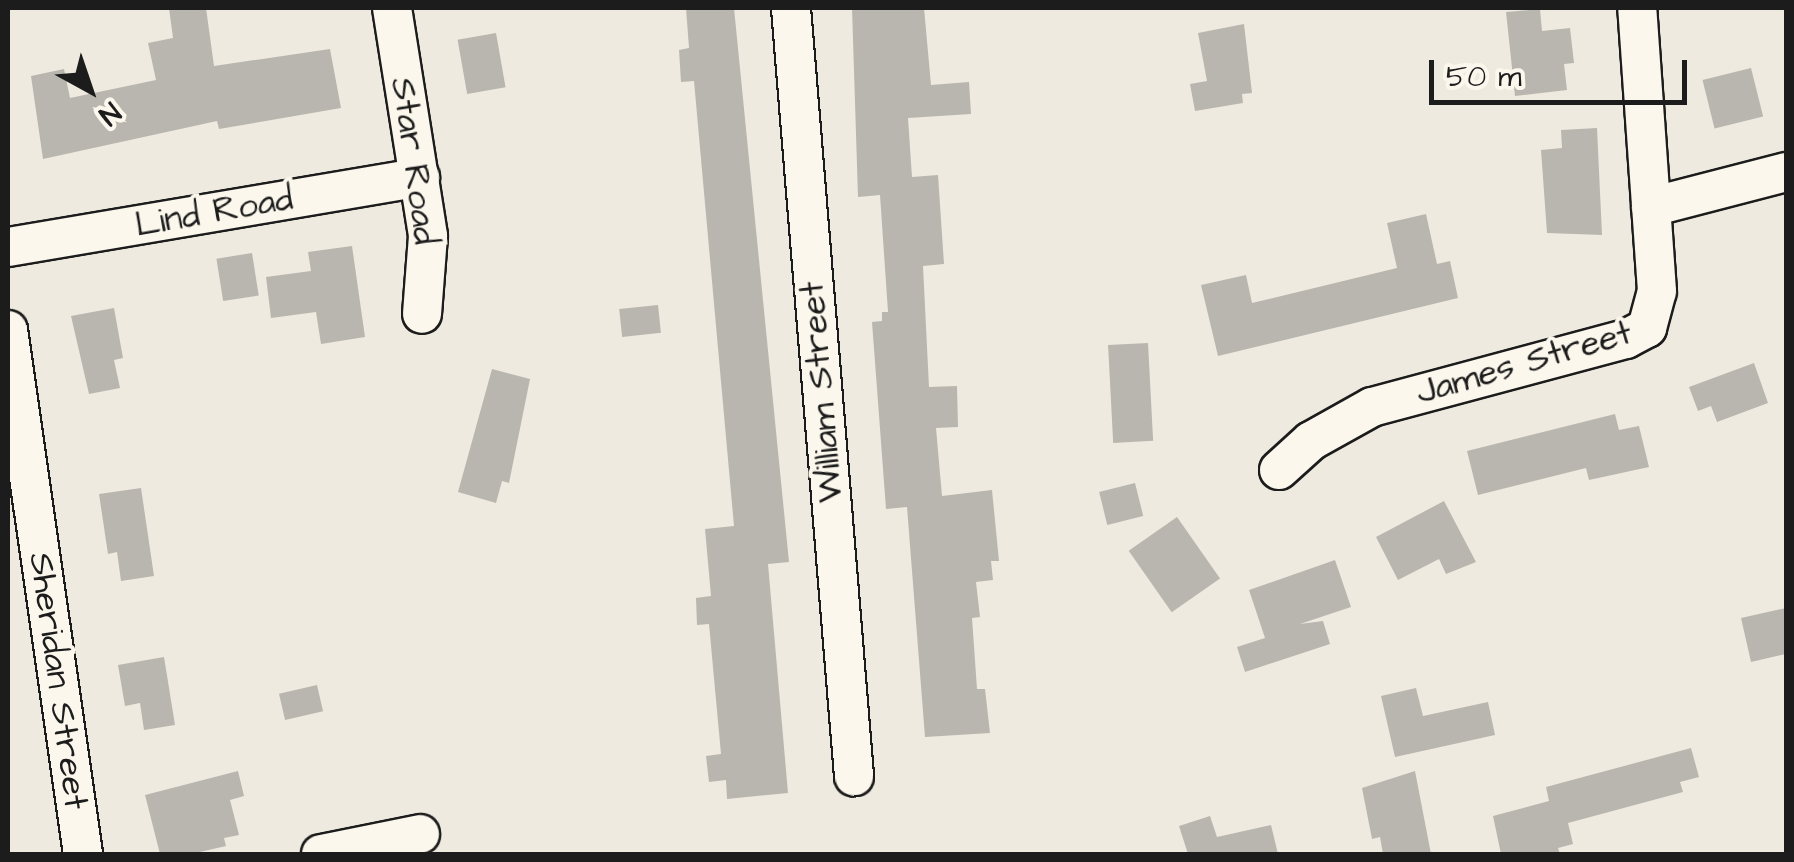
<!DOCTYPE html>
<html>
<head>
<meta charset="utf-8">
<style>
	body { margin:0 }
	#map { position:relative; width:1794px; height:862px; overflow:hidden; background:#eeeadf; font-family:"Architects Daughter",sans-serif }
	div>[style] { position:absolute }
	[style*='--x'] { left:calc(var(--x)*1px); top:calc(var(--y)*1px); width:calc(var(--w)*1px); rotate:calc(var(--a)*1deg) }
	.building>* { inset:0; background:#b9b6af; transform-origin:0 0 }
	.roads { filter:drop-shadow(2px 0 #1c1c1c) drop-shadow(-2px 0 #1c1c1c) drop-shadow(0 2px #1c1c1c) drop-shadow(0 -2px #1c1c1c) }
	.minor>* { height:38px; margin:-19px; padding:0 19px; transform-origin:19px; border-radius:19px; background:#fbf7ec }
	span { translate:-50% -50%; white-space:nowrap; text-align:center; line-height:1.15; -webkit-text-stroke:8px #fbf7ec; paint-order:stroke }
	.street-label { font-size:35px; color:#1c1c1c }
	.frame { position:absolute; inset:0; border:10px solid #1c1c1c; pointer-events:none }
	.north { position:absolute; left:40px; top:40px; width:100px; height:100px; -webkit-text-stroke:8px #fbf7ec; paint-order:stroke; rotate:140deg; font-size:28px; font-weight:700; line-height:40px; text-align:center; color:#1c1c1c }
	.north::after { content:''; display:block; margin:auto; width:35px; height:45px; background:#1c1c1c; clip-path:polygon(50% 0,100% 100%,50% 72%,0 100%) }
	.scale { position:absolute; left:1429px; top:60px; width:258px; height:45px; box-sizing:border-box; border:5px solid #1c1c1c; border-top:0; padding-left:12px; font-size:30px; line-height:35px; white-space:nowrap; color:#1c1c1c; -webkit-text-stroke:8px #fbf7ec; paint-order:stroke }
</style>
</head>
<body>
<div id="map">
	<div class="building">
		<div style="clip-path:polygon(169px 8px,206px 8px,214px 66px,330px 49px,341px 108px,219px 129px,217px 121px,43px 159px,31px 76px,64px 69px,70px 98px,156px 80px,148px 43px,173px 38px)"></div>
		<div style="clip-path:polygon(686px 8px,734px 8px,789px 562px,768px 564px,788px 793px,727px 799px,726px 780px,709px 782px,706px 756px,721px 754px,709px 624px,697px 625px,696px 598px,711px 596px,705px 529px,734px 526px,694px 81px,681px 82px,679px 50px,689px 48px)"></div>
		<div style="clip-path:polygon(852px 8px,924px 8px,931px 85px,969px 82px,971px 114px,908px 118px,912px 177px,938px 175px,944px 264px,923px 266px,929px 387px,957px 386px,958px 427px,936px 428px,942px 496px,992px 490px,999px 561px,991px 561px,993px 580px,976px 582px,980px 617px,972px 618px,977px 689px,985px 689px,990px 733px,925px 737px,907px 507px,886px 509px,872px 322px,882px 321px,882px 312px,888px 312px,880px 195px,858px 197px)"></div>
		<div style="clip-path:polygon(1540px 9px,1542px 31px,1570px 28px,1574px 63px,1564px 64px,1567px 90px,1515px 96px,1506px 12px)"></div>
		<div style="clip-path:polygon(1244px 24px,1252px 93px,1242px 94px,1243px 103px,1195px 111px,1190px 84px,1207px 81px,1198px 33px)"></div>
		<div style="left:496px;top:33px;width:55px;height:39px;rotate:80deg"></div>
		<div style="left:1751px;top:68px;width:50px;height:50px;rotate:76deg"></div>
		<div style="clip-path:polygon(1597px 128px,1602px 235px,1547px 233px,1541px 150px,1562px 148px,1561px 130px)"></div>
		<div style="clip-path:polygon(1426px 214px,1437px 264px,1450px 261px,1458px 298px,1218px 356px,1201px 285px,1246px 275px,1252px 303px,1397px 268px,1387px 223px)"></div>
		<div style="clip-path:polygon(352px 246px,365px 337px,321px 344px,316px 312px,271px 318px,266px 277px,311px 271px,308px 252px)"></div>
		<div style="left:252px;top:253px;width:43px;height:36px;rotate:81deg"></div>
		<div style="left:658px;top:305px;width:28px;height:39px;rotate:84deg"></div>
		<div style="clip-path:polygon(114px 308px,123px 358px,114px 360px,120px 388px,89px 394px,71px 316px)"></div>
		<div style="left:1148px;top:343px;width:98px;height:40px;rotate:87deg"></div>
		<div style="clip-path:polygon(1754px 363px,1768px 403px,1717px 422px,1711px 406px,1698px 411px,1689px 387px)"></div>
		<div style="clip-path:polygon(492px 369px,530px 379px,509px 483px,502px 481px,496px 503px,458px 492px)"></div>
		<div style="clip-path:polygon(1615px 414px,1619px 430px,1639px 426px,1649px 467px,1589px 480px,1586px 468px,1478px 495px,1467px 451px)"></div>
		<div style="left:1135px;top:483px;width:34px;height:37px;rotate:76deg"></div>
		<div style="clip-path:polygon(141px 488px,154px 576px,121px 581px,117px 552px,108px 554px,99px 494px)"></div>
		<div style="clip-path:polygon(1444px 501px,1476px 562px,1446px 574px,1439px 559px,1398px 580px,1376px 537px)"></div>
		<div style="left:1177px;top:517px;width:75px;height:59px;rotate:55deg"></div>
		<div style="clip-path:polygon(1335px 560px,1351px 607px,1300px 624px,1323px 621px,1330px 644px,1245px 672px,1237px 647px,1265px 638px,1249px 590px)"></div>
		<div style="clip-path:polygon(1786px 608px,1786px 654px,1751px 662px,1741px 618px)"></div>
		<div style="clip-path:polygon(164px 657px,175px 725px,144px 730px,140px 703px,125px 706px,118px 665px)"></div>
		<div style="left:317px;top:685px;width:27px;height:39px;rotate:77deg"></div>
		<div style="clip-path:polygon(1416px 688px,1423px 716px,1488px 702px,1495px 735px,1395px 757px,1381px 696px)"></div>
		<div style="clip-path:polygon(1691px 748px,1699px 777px,1680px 782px,1683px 792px,1568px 823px,1573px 844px,1558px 848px,1560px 854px,1501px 854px,1493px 816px,1549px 801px,1546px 787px)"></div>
		<div style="clip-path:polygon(238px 771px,244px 796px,230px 800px,239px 835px,224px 838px,226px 846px,191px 854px,160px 854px,145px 795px)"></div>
		<div style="clip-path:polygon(1415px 771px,1431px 854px,1383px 854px,1380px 837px,1372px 839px,1362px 788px)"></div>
		<div style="clip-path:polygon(1210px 816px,1217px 837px,1271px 825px,1278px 854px,1188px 854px,1179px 826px)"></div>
	</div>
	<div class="roads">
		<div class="minor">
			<div style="--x:392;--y:8;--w:231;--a:81"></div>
			<div style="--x:428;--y:236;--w:78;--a:94.4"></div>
			<div style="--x:791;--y:8;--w:771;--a:85.31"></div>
			<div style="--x:1651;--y:207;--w:139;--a:-14.5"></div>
			<div style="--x:8;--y:247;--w:418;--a:-9.6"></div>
			<div style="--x:8;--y:330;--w:529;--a:81.85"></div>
			<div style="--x:1279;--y:470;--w:43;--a:-42.2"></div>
			<div style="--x:1311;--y:441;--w:70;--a:-29.1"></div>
			<div style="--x:1372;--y:407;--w:263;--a:-15"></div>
			<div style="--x:1626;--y:339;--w:24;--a:-28"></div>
			<div style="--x:1647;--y:328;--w:38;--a:-75"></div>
			<div style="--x:1657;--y:291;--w:284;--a:-94"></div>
			<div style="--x:321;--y:854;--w:101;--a:-11.4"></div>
		</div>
	</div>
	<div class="street-label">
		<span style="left:414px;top:161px;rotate:82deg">Star Road</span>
		<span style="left:214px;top:212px;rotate:-10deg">Lind Road</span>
		<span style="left:1524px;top:363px;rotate:-16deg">James Street</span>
		<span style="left:822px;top:392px;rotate:-95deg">William Street</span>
		<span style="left:58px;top:681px;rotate:82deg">Sheridan Street</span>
	</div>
	<div class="frame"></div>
	<div class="north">N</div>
	<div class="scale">50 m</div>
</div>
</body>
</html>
